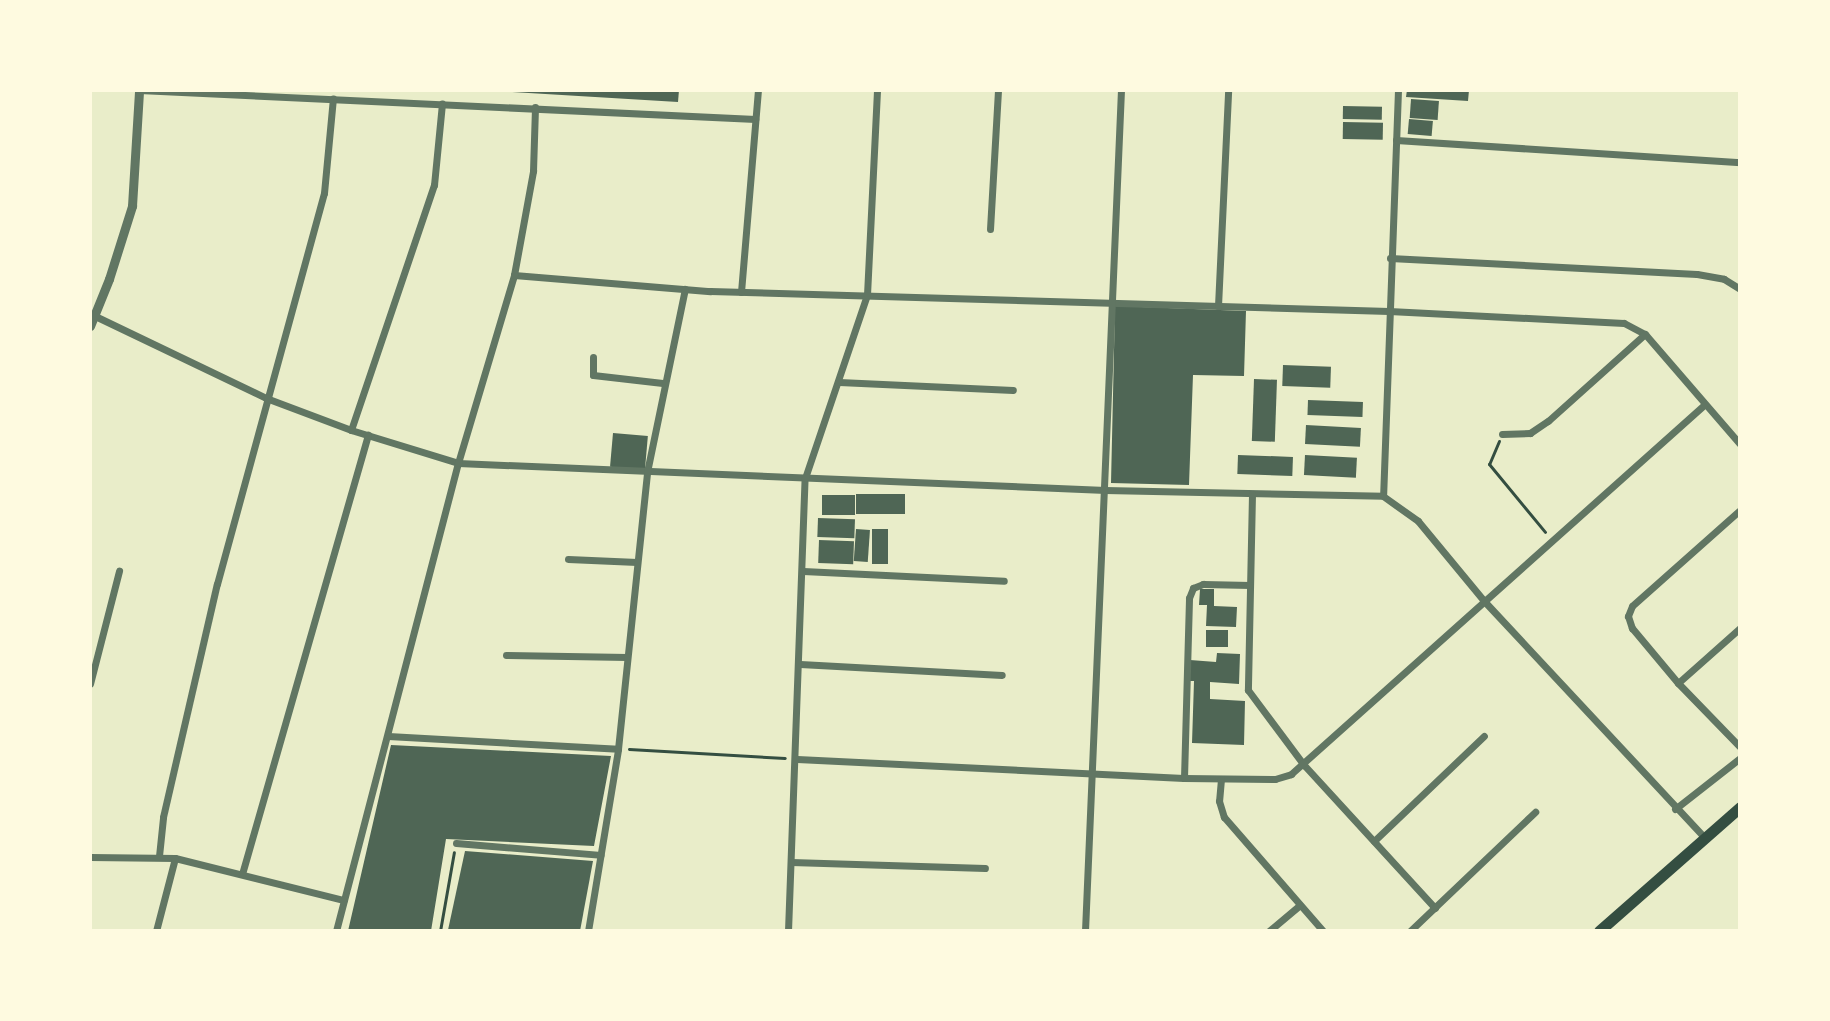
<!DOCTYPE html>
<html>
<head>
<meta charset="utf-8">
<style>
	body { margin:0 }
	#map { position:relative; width:1830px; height:1021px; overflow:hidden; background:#e9edc9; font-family:"Roboto Condensed",sans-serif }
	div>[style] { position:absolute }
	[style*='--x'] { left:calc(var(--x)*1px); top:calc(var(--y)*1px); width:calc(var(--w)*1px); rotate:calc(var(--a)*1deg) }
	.building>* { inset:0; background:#4f6655; transform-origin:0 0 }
	.path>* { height:3px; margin:-1.5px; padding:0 1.5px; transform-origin:1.5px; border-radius:1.5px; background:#344e41 }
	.minor>* { height:7px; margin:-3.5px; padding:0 3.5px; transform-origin:3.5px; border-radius:3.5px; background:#617663 }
	.tertiary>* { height:9px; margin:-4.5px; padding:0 4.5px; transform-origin:4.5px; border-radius:4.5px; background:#617663 }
	.secondary>* { height:11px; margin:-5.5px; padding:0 5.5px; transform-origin:5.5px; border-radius:5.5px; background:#344e41 }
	span { translate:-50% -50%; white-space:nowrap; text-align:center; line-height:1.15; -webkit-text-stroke:7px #fefae0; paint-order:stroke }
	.frame { position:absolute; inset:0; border:92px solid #fefae0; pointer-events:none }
</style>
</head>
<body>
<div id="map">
	<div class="building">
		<div style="clip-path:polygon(479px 90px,679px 90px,678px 102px)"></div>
		<div style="clip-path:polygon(1407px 90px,1469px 90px,1468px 101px,1406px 97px)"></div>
		<div style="left:1411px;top:99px;width:28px;height:19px;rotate:4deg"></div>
		<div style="left:1343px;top:106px;width:39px;height:13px;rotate:1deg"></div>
		<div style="left:1409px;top:119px;width:24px;height:15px;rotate:5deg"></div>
		<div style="left:1343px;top:122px;width:40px;height:17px;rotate:1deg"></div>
		<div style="clip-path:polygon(1115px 306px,1246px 311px,1244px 376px,1193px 375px,1189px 485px,1111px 483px)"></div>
		<div style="left:1283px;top:365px;width:48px;height:21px;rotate:2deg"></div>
		<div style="left:1254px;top:379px;width:23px;height:62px;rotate:2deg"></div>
		<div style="left:1308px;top:400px;width:55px;height:15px;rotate:2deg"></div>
		<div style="left:1306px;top:425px;width:55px;height:19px;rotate:3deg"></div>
		<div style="left:613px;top:433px;width:35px;height:34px;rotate:5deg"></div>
		<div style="left:1238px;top:455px;width:55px;height:19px;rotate:2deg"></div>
		<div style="left:1305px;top:455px;width:52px;height:20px;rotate:3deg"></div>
		<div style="left:856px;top:494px;width:49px;height:20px"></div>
		<div style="left:822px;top:495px;width:33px;height:20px"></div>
		<div style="left:818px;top:518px;width:37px;height:19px;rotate:2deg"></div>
		<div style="left:856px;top:529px;width:14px;height:32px;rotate:4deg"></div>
		<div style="left:872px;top:529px;width:16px;height:35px"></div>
		<div style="left:819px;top:540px;width:35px;height:23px;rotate:2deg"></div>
		<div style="clip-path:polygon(1200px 589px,1214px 589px,1214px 606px,1237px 607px,1236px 627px,1206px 626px,1207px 605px,1199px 605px)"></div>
		<div style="left:1206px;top:630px;width:22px;height:17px"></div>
		<div style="clip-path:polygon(1217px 653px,1240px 654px,1239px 684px,1210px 682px,1210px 699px,1245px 701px,1244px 745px,1192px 743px,1194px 681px,1189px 681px,1190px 660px,1216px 662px)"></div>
		<div style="clip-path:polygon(391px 745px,611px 756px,594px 846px,446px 839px,431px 931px,348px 931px)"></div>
		<div style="clip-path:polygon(465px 851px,593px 861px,580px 931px,448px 930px)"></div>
	</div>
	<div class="path">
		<div style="--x:1499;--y:441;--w:25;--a:113"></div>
		<div style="--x:1489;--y:464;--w:88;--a:50.5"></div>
		<div style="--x:629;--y:749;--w:156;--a:3.3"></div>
		<div style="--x:440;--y:931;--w:80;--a:-80"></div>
	</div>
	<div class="minor">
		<div style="--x:139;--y:90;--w:617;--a:2.7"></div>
		<div style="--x:1398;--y:90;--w:406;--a:92.1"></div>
		<div style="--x:1383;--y:496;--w:43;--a:35.5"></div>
		<div style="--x:1418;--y:521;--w:105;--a:50.4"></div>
		<div style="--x:1485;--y:602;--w:321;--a:47"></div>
		<div style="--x:1396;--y:140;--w:345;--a:3.7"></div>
		<div style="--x:990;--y:229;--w:139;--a:-86.7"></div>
		<div style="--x:1390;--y:258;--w:307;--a:3"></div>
		<div style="--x:1697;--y:274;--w:27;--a:10"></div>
		<div style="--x:1724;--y:279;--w:19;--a:32"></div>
		<div style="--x:514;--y:275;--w:197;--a:4.7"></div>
		<div style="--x:710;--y:291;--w:679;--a:1.69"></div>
		<div style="--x:1389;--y:311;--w:235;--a:2.9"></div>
		<div style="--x:1624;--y:323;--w:24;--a:28"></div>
		<div style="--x:1645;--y:334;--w:145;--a:49.2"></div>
		<div style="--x:741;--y:292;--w:203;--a:-85.2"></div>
		<div style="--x:1218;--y:306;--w:216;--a:-87.3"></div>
		<div style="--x:95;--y:316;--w:190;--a:25.6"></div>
		<div style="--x:266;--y:398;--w:91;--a:20.6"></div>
		<div style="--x:351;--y:430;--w:112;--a:17.1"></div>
		<div style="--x:458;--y:463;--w:648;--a:2.39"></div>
		<div style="--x:1105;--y:490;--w:278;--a:1.2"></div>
		<div style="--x:593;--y:357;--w:18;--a:90"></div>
		<div style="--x:593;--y:375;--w:70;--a:6.5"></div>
		<div style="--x:839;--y:382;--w:174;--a:2.6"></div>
		<div style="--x:351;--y:430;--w:259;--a:-71.3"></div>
		<div style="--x:434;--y:185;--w:82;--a:-84.4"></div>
		<div style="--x:1502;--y:434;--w:28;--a:-2"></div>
		<div style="--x:1530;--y:433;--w:22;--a:-34"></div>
		<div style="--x:1548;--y:421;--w:130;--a:-41.9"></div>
		<div style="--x:1252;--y:494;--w:196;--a:91.2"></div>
		<div style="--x:1248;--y:690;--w:94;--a:53.3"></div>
		<div style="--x:1304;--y:765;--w:194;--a:47.5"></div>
		<div style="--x:1740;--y:510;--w:144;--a:138.4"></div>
		<div style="--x:1632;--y:606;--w:11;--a:112"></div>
		<div style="--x:1628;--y:616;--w:13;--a:72"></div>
		<div style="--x:1632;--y:628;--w:72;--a:50.1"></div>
		<div style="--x:1678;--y:683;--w:89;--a:45.9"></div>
		<div style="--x:568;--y:559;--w:69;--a:2.5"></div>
		<div style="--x:803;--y:571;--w:201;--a:2.8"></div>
		<div style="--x:506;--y:655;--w:121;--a:0.9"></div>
		<div style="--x:800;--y:664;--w:202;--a:3.1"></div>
		<div style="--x:1678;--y:683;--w:83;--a:-41.6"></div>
		<div style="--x:90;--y:684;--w:117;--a:-75.6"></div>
		<div style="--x:388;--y:736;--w:230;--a:3.2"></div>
		<div style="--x:797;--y:759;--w:387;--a:2.8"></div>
		<div style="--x:1184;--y:778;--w:91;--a:0.6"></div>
		<div style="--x:1275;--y:779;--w:17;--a:-17"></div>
		<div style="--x:1291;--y:774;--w:554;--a:-41.78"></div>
		<div style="--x:1184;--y:778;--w:180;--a:-88.4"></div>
		<div style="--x:1189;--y:598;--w:11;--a:-68"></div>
		<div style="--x:1193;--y:588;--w:11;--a:-22"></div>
		<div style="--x:1203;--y:584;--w:47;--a:1.2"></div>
		<div style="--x:1221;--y:779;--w:22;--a:95"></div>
		<div style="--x:1219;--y:801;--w:17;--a:73"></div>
		<div style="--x:1224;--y:817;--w:151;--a:49"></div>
		<div style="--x:1675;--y:809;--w:83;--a:-38.1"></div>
		<div style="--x:1374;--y:841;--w:152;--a:-43.7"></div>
		<div style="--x:456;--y:843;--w:145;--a:4.7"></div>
		<div style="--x:159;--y:856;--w:39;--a:-84"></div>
		<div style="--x:163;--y:817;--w:239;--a:-77"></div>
		<div style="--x:217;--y:584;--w:405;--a:-74.7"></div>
		<div style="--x:324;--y:193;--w:95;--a:-84.6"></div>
		<div style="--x:90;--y:857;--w:85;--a:0.7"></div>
		<div style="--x:175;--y:858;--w:174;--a:14"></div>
		<div style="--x:791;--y:862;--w:194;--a:1.8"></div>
		<div style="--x:242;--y:874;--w:457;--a:-74"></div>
		<div style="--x:156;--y:931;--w:75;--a:-75.4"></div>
		<div style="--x:336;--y:931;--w:484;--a:-75.4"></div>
		<div style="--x:458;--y:463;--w:196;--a:-73.4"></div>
		<div style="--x:514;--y:275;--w:106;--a:-79.6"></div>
		<div style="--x:533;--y:171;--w:64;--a:-88.2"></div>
		<div style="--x:588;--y:931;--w:184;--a:-80.6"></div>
		<div style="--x:618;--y:749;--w:279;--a:-84"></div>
		<div style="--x:647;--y:472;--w:187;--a:-78.3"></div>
		<div style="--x:788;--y:931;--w:453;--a:-87.9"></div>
		<div style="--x:805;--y:478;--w:193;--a:-71.3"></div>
		<div style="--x:867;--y:295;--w:205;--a:-87.2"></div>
		<div style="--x:1085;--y:931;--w:842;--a:-87.55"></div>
		<div style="--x:1269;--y:931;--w:40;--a:-40"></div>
		<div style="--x:1410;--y:931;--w:173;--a:-43.6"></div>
	</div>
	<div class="tertiary">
		<div style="--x:90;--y:326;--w:51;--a:-68"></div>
		<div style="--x:109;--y:279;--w:77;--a:-72.5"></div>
		<div style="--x:132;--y:206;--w:116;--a:-86.5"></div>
	</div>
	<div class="secondary">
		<div style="--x:1599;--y:931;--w:188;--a:-41.3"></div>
	</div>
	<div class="frame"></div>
</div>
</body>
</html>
